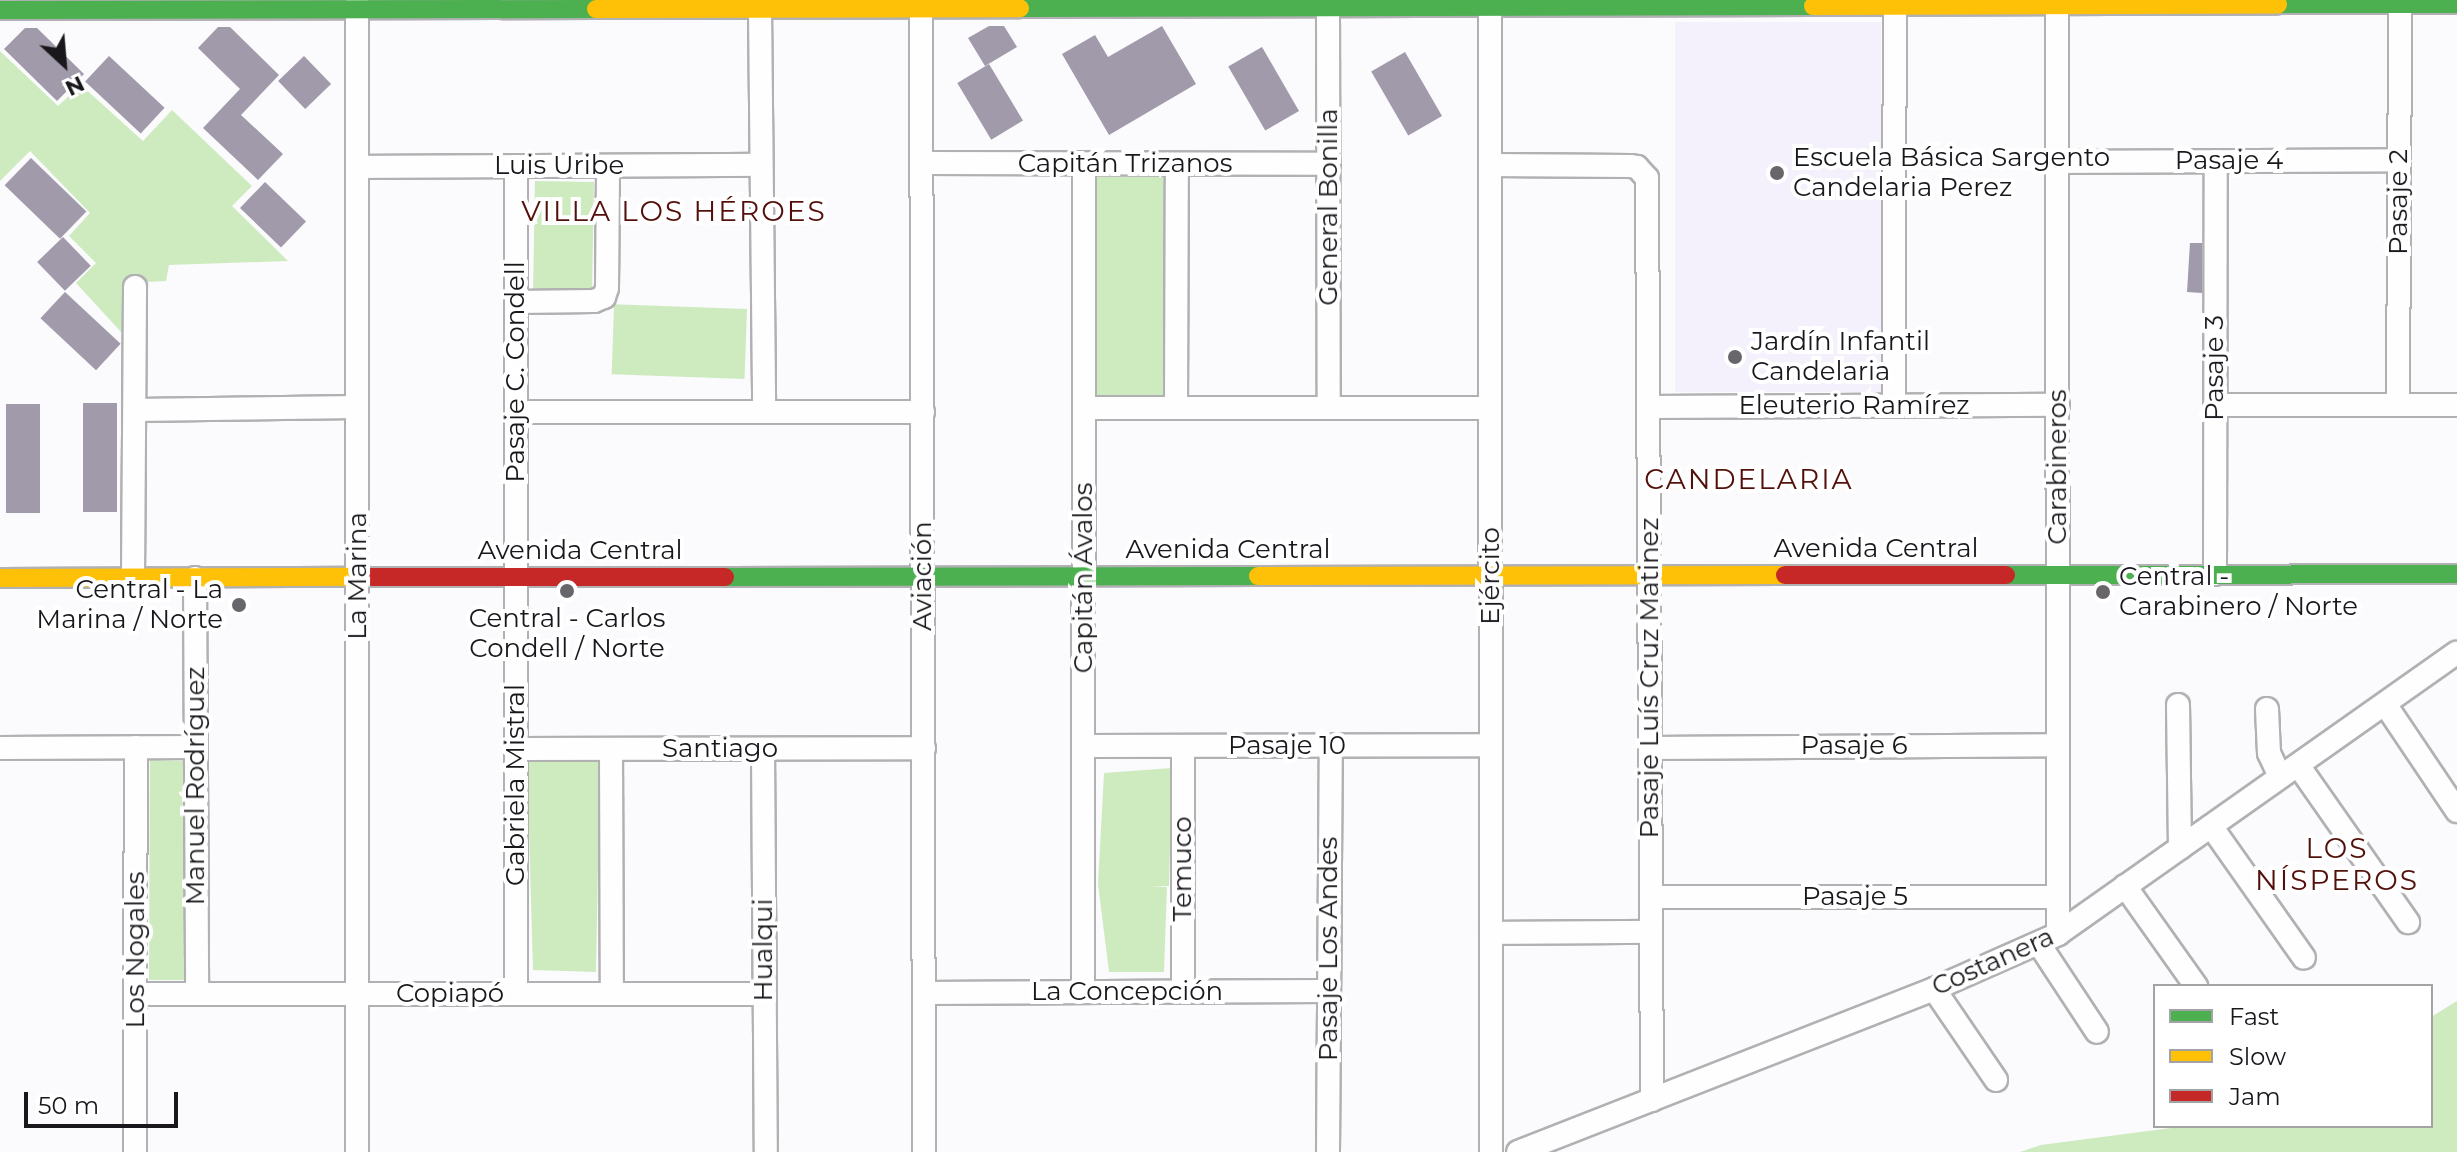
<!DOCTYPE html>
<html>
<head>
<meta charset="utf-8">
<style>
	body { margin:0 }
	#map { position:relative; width:2457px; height:1152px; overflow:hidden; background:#fbfafd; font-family:Montserrat,sans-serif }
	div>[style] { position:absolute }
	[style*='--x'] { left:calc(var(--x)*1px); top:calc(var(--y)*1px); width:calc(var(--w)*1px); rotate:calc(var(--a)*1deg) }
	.built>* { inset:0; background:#f4f1fd; transform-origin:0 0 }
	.green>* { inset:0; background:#ceebc0; transform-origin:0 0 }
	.building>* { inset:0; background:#a09aaa; transform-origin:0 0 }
	.roads { filter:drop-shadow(2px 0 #b1b0b3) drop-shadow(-2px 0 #b1b0b3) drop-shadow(0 2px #b1b0b3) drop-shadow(0 -2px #b1b0b3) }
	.street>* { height:22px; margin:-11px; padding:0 11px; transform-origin:11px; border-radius:11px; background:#fefeff }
	.fast>* { height:18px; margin:-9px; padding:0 9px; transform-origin:9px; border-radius:9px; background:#4caf50 }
	.slow>* { height:18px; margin:-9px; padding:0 9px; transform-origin:9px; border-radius:9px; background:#ffc107 }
	.jam>* { height:18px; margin:-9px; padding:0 9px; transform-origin:9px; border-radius:9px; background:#c62828 }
	.dots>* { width:22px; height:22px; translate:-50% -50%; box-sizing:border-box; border:4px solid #fff; border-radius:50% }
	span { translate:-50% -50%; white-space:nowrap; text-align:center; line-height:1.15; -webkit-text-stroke:8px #fff; paint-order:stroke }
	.poi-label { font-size:26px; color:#19171c }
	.left { translate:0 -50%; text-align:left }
	.right { translate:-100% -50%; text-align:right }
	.street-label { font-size:26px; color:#19171c }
	.neighbourhood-label { font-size:28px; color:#530f0a; letter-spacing:2px }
	.legend { position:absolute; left:2153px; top:984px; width:280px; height:144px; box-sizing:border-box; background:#fff; border:2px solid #a3a2a4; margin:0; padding:10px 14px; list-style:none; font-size:24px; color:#19171c }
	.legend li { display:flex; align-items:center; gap:16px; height:40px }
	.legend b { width:40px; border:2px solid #a3a2a4 }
	.north { position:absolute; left:24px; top:24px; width:80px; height:80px; -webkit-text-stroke:6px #fff; paint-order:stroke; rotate:154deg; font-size:22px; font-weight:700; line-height:32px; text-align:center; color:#19171c }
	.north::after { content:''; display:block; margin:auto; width:28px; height:36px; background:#19171c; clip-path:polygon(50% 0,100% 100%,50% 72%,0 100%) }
	.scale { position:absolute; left:24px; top:1092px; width:154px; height:36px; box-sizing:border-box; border:4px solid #19171c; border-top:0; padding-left:10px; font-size:24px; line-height:28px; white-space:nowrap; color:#19171c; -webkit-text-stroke:6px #fff; paint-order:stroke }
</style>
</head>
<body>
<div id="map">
	<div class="built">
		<div style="left:1675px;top:22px;width:206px;height:370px"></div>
	</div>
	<div class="green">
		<div style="clip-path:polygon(0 51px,58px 106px,81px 85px,143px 141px,172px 110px,252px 186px,232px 206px,288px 261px,169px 265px,166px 281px,126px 283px,122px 333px,76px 283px,96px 263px,69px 236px,90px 213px,30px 151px,0 181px)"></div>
		<div style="left:1095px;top:177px;width:71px;height:220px"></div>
		<div style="left:535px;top:181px;width:59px;height:110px;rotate:1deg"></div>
		<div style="left:747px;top:309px;width:70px;height:133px;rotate:92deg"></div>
		<div style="clip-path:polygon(150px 760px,186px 761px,192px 980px,149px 980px)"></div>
		<div style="clip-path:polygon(527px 760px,600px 760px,596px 972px,533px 970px)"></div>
		<div style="clip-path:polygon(1172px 768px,1169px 886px,1150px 886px,1167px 887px,1164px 972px,1109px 972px,1098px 884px,1104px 773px)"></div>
		<div style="clip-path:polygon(2457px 1001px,2457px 1152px,2020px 1152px,2041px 1145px,2186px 1126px,2431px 1126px,2431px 1017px)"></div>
	</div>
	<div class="building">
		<div style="clip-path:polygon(989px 26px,1004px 26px,1017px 47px,985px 66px,968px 38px)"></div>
		<div style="clip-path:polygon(1162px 26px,1196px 84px,1109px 135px,1062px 54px,1095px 35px,1108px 57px)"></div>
		<div style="clip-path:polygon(218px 27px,230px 27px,279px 75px,241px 115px,283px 154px,258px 180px,203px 128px,240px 89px,198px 48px)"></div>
		<div style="clip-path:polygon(25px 28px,37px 28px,84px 74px,57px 101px,4px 49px)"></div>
		<div style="left:1262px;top:47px;width:74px;height:39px;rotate:60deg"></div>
		<div style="left:1405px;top:52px;width:74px;height:39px;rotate:60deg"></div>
		<div style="left:109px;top:56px;width:76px;height:35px;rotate:43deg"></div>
		<div style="left:304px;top:56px;width:39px;height:36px;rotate:46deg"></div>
		<div style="left:989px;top:64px;width:66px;height:37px;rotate:59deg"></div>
		<div style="left:31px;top:158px;width:77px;height:38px;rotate:44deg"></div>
		<div style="left:265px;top:182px;width:57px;height:36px;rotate:44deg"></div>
		<div style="left:63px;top:237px;width:40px;height:36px;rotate:46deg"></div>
		<div style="clip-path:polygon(2190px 243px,2202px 243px,2202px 293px,2187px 292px)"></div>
		<div style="left:65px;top:292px;width:76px;height:36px;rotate:43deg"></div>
		<div style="left:83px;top:403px;width:34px;height:109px"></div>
		<div style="left:6px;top:404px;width:34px;height:109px"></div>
	</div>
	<div class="roads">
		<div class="street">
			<div style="--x:357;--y:0;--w:1152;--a:90"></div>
			<div style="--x:921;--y:0;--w:1152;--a:89.85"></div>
			<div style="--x:1490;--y:0;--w:1152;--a:89.95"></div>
			<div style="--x:2057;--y:0;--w:934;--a:89.94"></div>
			<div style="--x:1328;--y:7;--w:401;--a:89.9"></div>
			<div style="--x:760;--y:9;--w:403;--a:89.4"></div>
			<div style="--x:2058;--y:162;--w:341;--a:-0.3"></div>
			<div style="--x:922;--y:163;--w:407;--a:0.1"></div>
			<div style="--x:1490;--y:165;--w:140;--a:0.4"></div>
			<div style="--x:1630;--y:166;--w:7;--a:8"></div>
			<div style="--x:1637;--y:167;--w:15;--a:48"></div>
			<div style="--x:1647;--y:178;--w:922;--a:89.69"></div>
			<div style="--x:516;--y:166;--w:828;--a:90"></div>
			<div style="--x:357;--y:167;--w:404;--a:-0.3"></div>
			<div style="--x:516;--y:302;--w:78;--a:-0.7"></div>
			<div style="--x:594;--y:301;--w:11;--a:-22"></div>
			<div style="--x:604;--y:297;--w:9;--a:-72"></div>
			<div style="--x:607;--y:288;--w:122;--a:-89.5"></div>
			<div style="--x:2215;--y:405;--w:242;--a:0"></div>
			<div style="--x:2398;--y:405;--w:405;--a:-89.7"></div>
			<div style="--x:1894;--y:406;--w:400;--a:-89.9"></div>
			<div style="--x:1649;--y:407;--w:409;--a:-0.3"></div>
			<div style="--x:1084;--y:408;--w:406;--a:0"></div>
			<div style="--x:1176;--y:408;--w:244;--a:-89.8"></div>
			<div style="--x:135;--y:410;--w:222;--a:-0.8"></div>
			<div style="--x:516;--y:412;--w:407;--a:0"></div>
			<div style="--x:2215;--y:574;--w:413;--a:-89.9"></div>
			<div style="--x:133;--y:578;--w:291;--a:-89.6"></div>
			<div style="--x:195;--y:578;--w:416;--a:89.7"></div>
			<div style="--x:2385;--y:704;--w:129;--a:56.1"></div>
			<div style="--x:2178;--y:705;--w:143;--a:89.2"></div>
			<div style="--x:2267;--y:709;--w:44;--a:87.4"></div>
			<div style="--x:2269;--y:753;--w:26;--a:65"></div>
			<div style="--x:1084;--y:746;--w:407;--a:-0.1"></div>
			<div style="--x:1183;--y:746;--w:246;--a:90"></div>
			<div style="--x:0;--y:748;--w:196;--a:-0.3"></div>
			<div style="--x:1651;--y:748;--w:407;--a:-0.4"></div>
			<div style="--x:516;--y:749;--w:408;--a:-0.1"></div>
			<div style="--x:611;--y:749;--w:245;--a:89.8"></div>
			<div style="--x:763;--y:749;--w:403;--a:89.6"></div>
			<div style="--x:2298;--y:765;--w:192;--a:55"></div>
			<div style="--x:2211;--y:826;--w:161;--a:54.8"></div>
			<div style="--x:2125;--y:886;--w:123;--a:54.6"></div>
			<div style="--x:1651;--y:897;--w:407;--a:0"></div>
			<div style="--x:1491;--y:933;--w:160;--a:-0.4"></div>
			<div style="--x:2039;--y:944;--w:105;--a:56.6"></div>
			<div style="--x:1934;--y:989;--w:110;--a:55.7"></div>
			<div style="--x:1083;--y:992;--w:828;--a:-89.93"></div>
			<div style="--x:924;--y:993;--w:405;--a:-0.3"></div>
			<div style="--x:136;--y:994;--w:629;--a:0"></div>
			<div style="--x:135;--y:1152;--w:405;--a:-89.9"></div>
			<div style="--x:1328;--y:1152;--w:406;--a:-89.6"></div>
			<div style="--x:1518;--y:1152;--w:447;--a:-21.4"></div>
			<div style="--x:1934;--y:989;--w:136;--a:-23.9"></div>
			<div style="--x:2058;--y:934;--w:488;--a:-35.2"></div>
		</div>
		<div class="fast">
			<div style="--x:2278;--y:4;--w:179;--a:0"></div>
			<div style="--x:1020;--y:8;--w:793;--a:-0.14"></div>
			<div style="--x:0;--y:10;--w:596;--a:-0.1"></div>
			<div style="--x:2006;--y:575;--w:451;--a:-0.1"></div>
			<div style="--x:725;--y:577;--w:533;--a:-0.11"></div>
		</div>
		<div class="slow">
			<div style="--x:1813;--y:6;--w:465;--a:-0.2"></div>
			<div style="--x:596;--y:9;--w:424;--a:-0.1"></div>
			<div style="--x:1258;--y:576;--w:527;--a:-0.11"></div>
			<div style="--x:0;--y:578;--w:368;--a:-0.2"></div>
		</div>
		<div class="jam">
			<div style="--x:1785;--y:575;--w:221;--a:0"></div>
			<div style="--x:368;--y:577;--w:357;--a:0"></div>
		</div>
	</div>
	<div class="dots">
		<div style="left:1777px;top:173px;background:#68666b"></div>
		<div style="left:1735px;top:357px;background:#68666b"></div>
		<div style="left:567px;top:591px;background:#68666b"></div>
		<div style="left:2103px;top:592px;background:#68666b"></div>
		<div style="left:239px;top:605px;background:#68666b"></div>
	</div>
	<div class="poi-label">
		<span class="left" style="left:1793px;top:173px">Escuela Básica Sargento<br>Candelaria Perez</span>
		<span class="left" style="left:1751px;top:357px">Jardín Infantil<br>Candelaria</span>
		<span class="left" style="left:2119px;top:592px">Central -<br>Carabinero / Norte</span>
		<span class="right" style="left:223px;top:605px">Central - La<br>Marina / Norte</span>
		<span style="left:567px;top:634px">Central - Carlos<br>Condell / Norte</span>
	</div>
	<div class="street-label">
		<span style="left:2229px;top:161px">Pasaje 4</span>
		<span style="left:1125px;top:164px">Capitán Trizanos</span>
		<span style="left:559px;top:166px">Luis Uribe</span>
		<span style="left:2399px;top:202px;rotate:-90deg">Pasaje 2</span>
		<span style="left:1329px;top:207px;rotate:-90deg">General Bonilla</span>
		<span style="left:2215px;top:368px;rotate:-90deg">Pasaje 3</span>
		<span style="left:516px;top:372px;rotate:-90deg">Pasaje C. Condell</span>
		<span style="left:1854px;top:406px">Eleuterio Ramírez</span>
		<span style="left:2058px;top:467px;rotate:-90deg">Carabineros</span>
		<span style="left:1876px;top:549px">Avenida Central</span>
		<span style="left:1228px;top:550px">Avenida Central</span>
		<span style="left:580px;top:551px">Avenida Central</span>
		<span style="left:358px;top:576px;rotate:-90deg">La Marina</span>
		<span style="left:923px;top:576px;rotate:-90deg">Aviación</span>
		<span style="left:1491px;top:576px;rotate:-90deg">Ejército</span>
		<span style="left:1084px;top:578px;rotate:-90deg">Capitán Ávalos</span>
		<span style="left:1650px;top:678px;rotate:-90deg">Pasaje Luís Cruz Matinez</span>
		<span style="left:1287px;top:746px">Pasaje 10</span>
		<span style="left:1854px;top:746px">Pasaje 6</span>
		<span style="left:720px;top:749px">Santiago</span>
		<span style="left:516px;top:785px;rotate:-90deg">Gabriela Mistral</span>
		<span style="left:196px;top:786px;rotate:-90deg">Manuel Rodríguez</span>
		<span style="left:1183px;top:869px;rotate:-90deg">Temuco</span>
		<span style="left:1855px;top:897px">Pasaje 5</span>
		<span style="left:1329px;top:949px;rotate:-90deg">Pasaje Los Andes</span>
		<span style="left:136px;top:950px;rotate:-90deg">Los Nogales</span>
		<span style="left:764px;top:950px;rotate:-90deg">Hualqui</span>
		<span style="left:1993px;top:962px;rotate:-24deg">Costanera</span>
		<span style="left:1127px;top:992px">La Concepción</span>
		<span style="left:450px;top:994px">Copiapó</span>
	</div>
	<div class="neighbourhood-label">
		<span style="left:674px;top:211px">VILLA LOS HÉROES</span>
		<span style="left:1749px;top:479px">CANDELARIA</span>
		<span style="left:2337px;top:864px">LOS<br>NÍSPEROS</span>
	</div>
	<ul class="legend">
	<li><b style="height:10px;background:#4caf50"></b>Fast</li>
	<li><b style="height:10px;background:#ffc107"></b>Slow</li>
	<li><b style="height:10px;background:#c62828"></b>Jam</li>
	</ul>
	<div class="north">N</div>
	<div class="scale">50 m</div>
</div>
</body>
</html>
